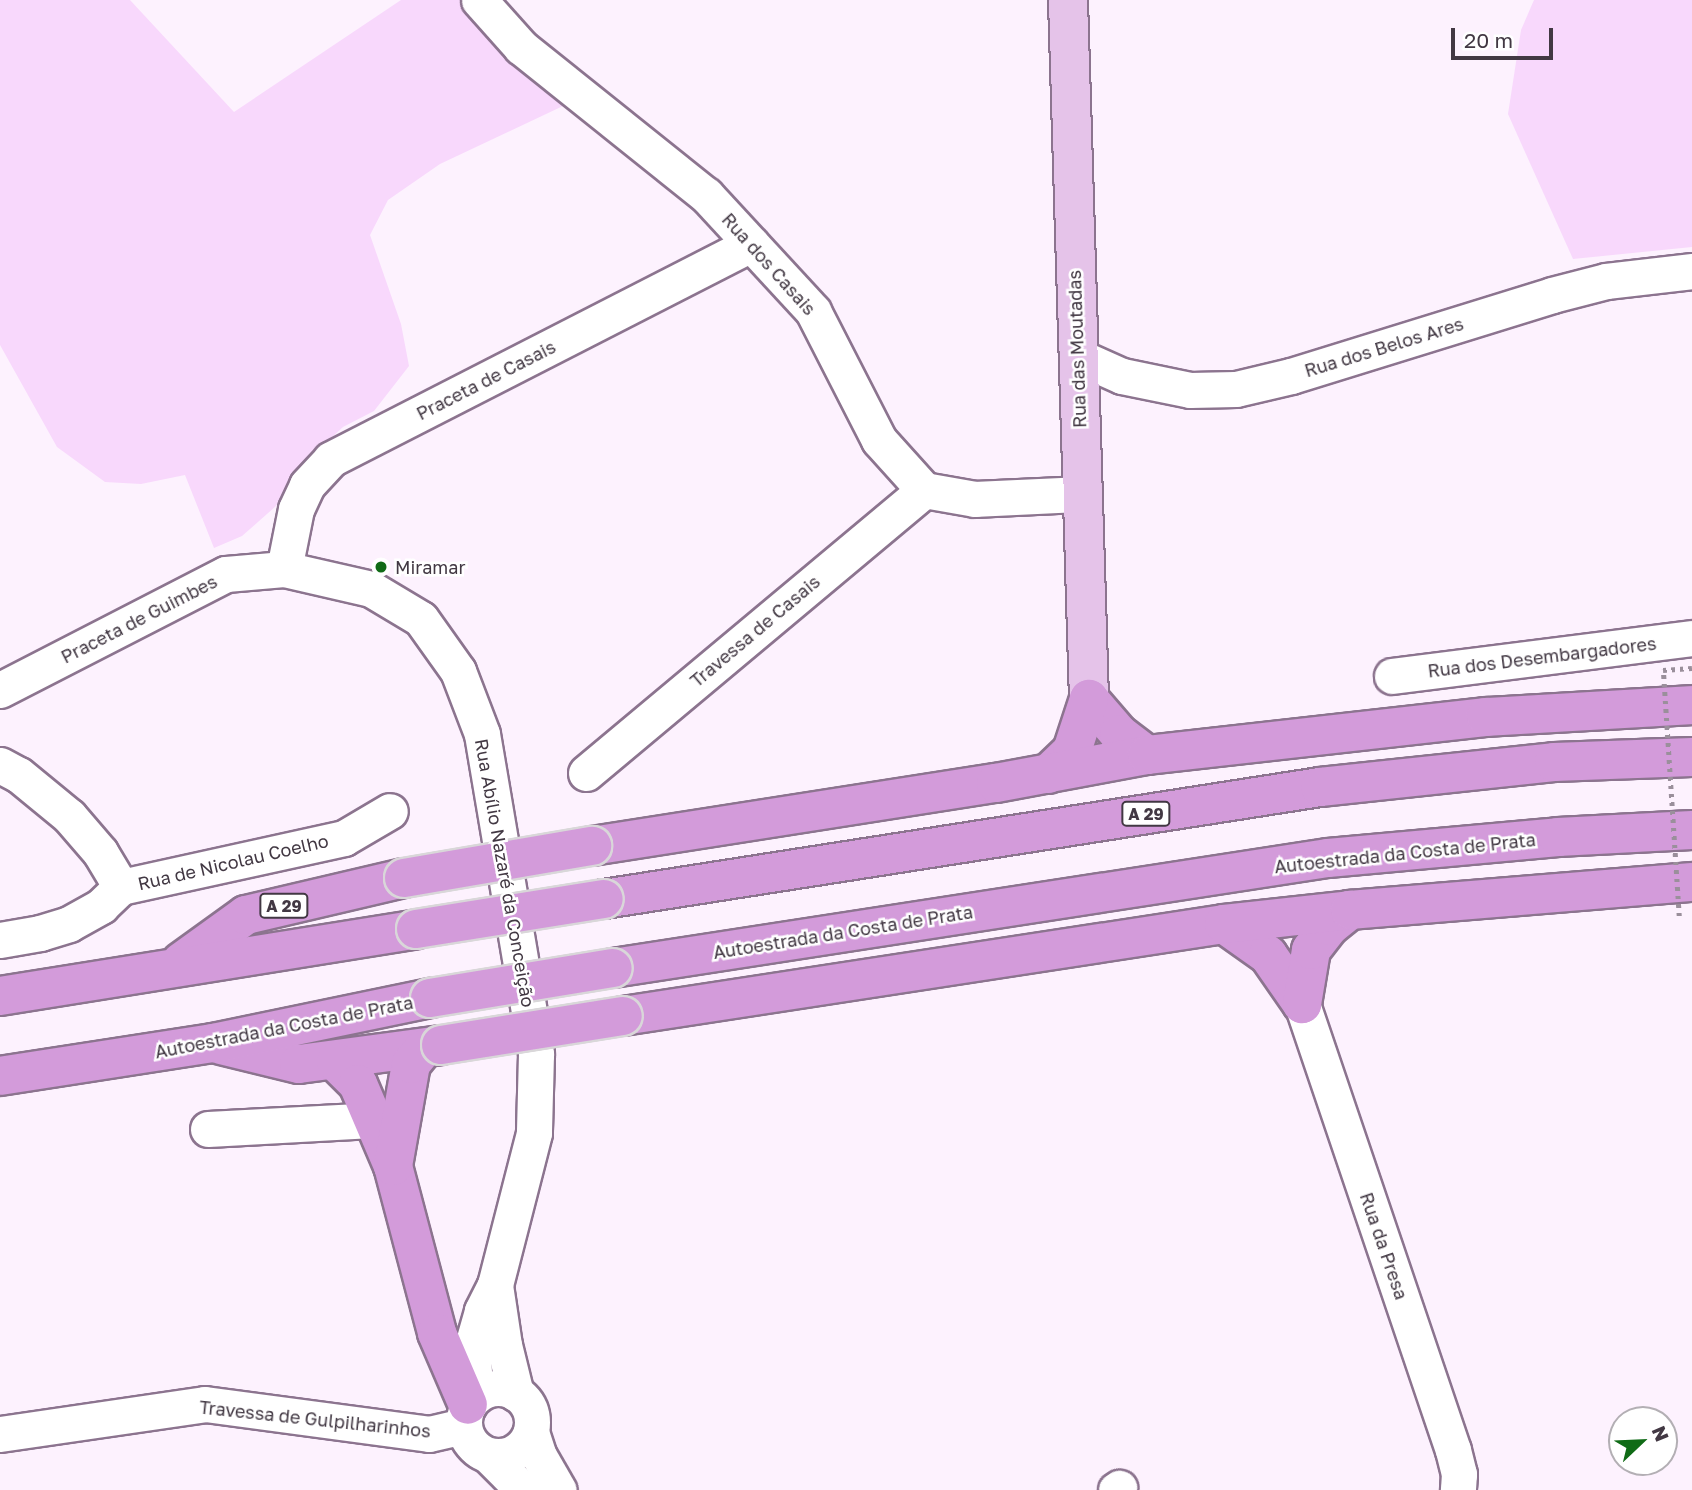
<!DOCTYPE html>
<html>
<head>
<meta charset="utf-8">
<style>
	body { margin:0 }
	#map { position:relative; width:1692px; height:1490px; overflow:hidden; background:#fdf2fe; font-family:"Golos Text",sans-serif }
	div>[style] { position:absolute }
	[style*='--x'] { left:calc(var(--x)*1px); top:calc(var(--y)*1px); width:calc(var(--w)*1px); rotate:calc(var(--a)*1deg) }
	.green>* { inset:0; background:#f8d8fc }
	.roads { filter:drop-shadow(2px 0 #8c748f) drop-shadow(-2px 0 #8c748f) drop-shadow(0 2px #8c748f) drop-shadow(0 -2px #8c748f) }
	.minor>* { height:35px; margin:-17.5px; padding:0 17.5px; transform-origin:17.5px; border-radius:17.5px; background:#fff }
	.minor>.ring { margin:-17.5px; padding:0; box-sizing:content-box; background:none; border:35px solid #fff; border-radius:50% }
	.major>* { height:38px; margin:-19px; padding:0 19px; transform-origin:19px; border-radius:19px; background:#e5c3e9 }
	.highway>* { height:38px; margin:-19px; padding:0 19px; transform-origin:19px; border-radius:19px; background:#d39bda }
	.path-bridge>* { height:4.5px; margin-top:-2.25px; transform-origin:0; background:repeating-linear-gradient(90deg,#9a8f9b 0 3.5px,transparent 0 8.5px) }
	.bridges { filter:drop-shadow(2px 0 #d9d7d9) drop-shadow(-2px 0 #d9d7d9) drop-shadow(0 2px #d9d7d9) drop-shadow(0 -2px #d9d7d9) }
	.highway-bridge>* { height:38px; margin:-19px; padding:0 19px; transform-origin:19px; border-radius:19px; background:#d39bda }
	.dots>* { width:19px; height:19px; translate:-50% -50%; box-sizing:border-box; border:4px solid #fff; border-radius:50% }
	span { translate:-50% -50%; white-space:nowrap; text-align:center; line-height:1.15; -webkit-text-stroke:5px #fff; paint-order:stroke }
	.shield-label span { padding:2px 5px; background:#fff; border:2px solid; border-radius:5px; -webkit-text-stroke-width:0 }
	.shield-label { font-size:16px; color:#423843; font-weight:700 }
	.street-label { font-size:18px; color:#423843 }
	.poi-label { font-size:18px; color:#423843 }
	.left { translate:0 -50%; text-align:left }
	.north { position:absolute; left:1608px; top:1406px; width:70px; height:70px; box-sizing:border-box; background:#fff; border:2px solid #b3afb4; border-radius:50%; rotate:67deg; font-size:19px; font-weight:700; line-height:28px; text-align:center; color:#423843 }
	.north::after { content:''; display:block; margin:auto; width:24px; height:32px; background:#106b16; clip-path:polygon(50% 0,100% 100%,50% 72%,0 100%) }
	.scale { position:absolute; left:1451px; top:28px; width:102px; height:32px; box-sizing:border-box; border:4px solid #423843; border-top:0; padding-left:9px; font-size:21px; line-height:24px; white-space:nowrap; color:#423843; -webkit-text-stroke:5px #fff; paint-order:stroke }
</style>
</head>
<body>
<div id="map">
	<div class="green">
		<div style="clip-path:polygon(0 0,130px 0,234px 112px,401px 0,465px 0,563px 106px,440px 164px,388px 200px,370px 235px,401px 324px,409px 366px,374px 411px,343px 427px,302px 465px,276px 506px,242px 536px,214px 548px,185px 475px,141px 484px,105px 482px,57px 447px,0 345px)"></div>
		<div style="clip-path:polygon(1534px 0,1692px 0,1692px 247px,1573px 259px,1508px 114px,1521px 30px)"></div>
	</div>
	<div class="roads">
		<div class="minor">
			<div style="--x:479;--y:0;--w:63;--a:48.2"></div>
			<div style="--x:521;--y:47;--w:237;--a:38.7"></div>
			<div style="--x:706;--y:195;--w:158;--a:47.3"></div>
			<div style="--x:813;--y:311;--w:145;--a:62.9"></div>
			<div style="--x:879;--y:440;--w:67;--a:48"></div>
			<div style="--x:924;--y:490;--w:52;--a:10"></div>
			<div style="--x:975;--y:499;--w:107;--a:-2.7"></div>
			<div style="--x:1077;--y:356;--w:49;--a:24"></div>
			<div style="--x:1122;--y:376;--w:69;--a:11.6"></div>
			<div style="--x:1190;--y:390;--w:46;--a:-1.2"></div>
			<div style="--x:1236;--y:389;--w:57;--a:-13.3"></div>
			<div style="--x:1291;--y:376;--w:273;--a:-17.2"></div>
			<div style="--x:1552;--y:295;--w:56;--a:-14.5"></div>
			<div style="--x:1606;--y:281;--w:87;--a:-6.6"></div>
			<div style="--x:284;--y:569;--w:61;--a:-78.7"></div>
			<div style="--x:296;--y:509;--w:26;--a:-65"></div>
			<div style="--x:307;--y:485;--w:35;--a:-47"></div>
			<div style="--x:331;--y:459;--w:472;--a:-27.1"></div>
			<div style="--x:1392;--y:676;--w:302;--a:-7.2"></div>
			<div style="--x:0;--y:690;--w:254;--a:-27.2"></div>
			<div style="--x:226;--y:574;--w:58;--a:-4.9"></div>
			<div style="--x:284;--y:569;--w:89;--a:12.9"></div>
			<div style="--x:371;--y:589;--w:58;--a:31"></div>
			<div style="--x:421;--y:619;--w:64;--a:54.6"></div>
			<div style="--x:458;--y:671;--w:67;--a:69.1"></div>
			<div style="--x:482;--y:734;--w:325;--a:80.4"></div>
			<div style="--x:536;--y:1054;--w:79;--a:91.5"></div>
			<div style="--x:534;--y:1133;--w:157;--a:104.4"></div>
			<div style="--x:495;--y:1285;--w:29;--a:117"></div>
			<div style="--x:482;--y:1311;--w:37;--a:106"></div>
			<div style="--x:472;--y:1347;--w:49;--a:85.3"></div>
			<div style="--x:0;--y:765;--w:21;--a:28"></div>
			<div style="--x:19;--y:775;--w:65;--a:39.4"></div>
			<div style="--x:69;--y:816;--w:48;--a:49.3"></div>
			<div style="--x:100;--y:852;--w:41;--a:59"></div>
			<div style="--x:586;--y:773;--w:441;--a:-39.9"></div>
			<div style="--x:0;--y:940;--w:41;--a:-9.9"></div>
			<div style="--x:40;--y:933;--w:30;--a:-17"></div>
			<div style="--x:69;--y:924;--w:37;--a:-29"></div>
			<div style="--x:101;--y:906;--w:28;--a:-44"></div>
			<div style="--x:121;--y:887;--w:228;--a:-12.4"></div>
			<div style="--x:344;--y:838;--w:53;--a:-30.4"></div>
			<div style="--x:1302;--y:1004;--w:471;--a:71.3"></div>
			<div style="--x:1453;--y:1450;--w:25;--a:76"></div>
			<div style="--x:1459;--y:1474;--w:16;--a:94"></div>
			<div style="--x:208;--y:1129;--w:164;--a:-3.1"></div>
			<div style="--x:495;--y:1285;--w:61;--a:81.5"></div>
			<div style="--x:504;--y:1345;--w:50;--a:76.2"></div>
			<div class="ring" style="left:464px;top:1388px;width:33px;height:33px"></div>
			<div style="--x:531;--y:1432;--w:25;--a:72"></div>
			<div style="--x:539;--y:1456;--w:39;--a:60"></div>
			<div style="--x:0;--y:1434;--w:207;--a:-8.3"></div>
			<div style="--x:205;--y:1404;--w:226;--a:7.6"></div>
			<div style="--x:429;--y:1434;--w:36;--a:-13"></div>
			<div style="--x:489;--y:1456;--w:48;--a:45"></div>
			<div style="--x:1116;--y:1490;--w:4;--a:-34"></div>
		</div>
		<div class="major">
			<div style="--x:1068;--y:0;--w:699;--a:88.28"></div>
		</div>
		<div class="highway">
			<div style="--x:1089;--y:699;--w:46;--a:49.4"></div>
			<div style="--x:1119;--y:734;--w:35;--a:37"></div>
			<div style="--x:1048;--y:774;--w:33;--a:-44"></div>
			<div style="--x:1072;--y:751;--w:55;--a:-71.9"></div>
			<div style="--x:592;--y:846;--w:409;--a:-8.9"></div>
			<div style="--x:996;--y:783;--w:154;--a:-10.5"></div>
			<div style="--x:1147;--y:755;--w:341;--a:-6.4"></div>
			<div style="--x:1486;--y:717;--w:206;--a:-3.3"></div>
			<div style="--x:604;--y:899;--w:725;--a:-8.89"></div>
			<div style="--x:1320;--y:787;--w:235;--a:-6.1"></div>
			<div style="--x:1554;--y:762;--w:138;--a:-2.1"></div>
			<div style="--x:1224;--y:924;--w:54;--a:35.2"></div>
			<div style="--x:1268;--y:955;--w:60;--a:55.2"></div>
			<div style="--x:181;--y:962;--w:80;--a:-35.9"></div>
			<div style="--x:246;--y:915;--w:162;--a:-13.2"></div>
			<div style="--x:613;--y:968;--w:723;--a:-8.75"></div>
			<div style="--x:1328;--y:858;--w:231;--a:-5.2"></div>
			<div style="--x:1558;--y:837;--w:134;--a:-3"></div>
			<div style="--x:0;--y:996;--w:421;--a:-9.1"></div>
			<div style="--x:1302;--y:1004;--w:55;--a:-80.5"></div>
			<div style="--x:1311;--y:950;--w:31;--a:-52"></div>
			<div style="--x:1330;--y:926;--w:26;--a:-39"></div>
			<div style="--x:623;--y:1016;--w:608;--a:-8.7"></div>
			<div style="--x:1224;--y:924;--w:127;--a:-6.3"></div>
			<div style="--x:1350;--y:910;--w:343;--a:-4.7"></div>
			<div style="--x:221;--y:1045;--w:80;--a:13.7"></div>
			<div style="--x:299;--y:1064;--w:143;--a:-7.6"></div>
			<div style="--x:336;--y:1062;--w:31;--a:45"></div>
			<div style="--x:358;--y:1084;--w:89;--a:66.9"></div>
			<div style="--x:393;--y:1166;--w:173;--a:75.2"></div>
			<div style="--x:437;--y:1333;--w:78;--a:66.7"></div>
			<div style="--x:0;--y:1076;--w:216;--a:-8.8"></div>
			<div style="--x:213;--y:1043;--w:222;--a:-11.7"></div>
			<div style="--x:393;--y:1166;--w:104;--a:-80"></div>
			<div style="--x:411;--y:1064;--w:19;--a:-51"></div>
		</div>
	</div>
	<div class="path-bridge">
		<div style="--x:1679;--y:916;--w:247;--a:-93.7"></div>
		<div style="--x:1663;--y:670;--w:29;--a:-4"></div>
	</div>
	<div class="bridges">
		<div class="highway-bridge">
			<div style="--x:404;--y:878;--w:191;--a:-9.7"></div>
			<div style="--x:416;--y:929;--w:190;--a:-9.1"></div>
			<div style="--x:430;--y:998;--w:185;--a:-9.3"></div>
			<div style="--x:441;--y:1045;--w:184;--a:-9.1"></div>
		</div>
	</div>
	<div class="dots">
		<div style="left:381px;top:567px;background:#106b16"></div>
	</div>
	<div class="shield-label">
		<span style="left:1146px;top:814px">A 29</span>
		<span style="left:284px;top:906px">A 29</span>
	</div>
	<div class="street-label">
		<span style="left:769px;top:264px;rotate:48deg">Rua dos Casais</span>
		<span style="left:1384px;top:347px;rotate:-17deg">Rua dos Belos Ares</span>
		<span style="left:1077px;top:349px;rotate:-92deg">Rua das Moutadas</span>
		<span style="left:486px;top:380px;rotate:-27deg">Praceta de Casais</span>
		<span style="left:139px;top:619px;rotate:-27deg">Praceta de Guimbes</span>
		<span style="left:755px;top:631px;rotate:-40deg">Travessa de Casais</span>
		<span style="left:1542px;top:657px;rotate:-7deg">Rua dos Desembargadores</span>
		<span style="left:1405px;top:853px;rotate:-6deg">Autoestrada da Costa de Prata</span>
		<span style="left:233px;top:862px;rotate:-13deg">Rua de Nicolau Coelho</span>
		<span style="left:505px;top:873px;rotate:80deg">Rua Abílio Nazaré da Conceição</span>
		<span style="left:843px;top:932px;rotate:-9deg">Autoestrada da Costa de Prata</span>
		<span style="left:284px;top:1027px;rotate:-11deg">Autoestrada da Costa de Prata</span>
		<span style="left:1384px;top:1246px;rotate:71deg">Rua da Presa</span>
		<span style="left:315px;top:1419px;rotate:6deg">Travessa de Gulpilharinhos</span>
	</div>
	<div class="poi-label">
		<span class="left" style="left:395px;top:567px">Miramar</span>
	</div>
	<div class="north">N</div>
	<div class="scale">20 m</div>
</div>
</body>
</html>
